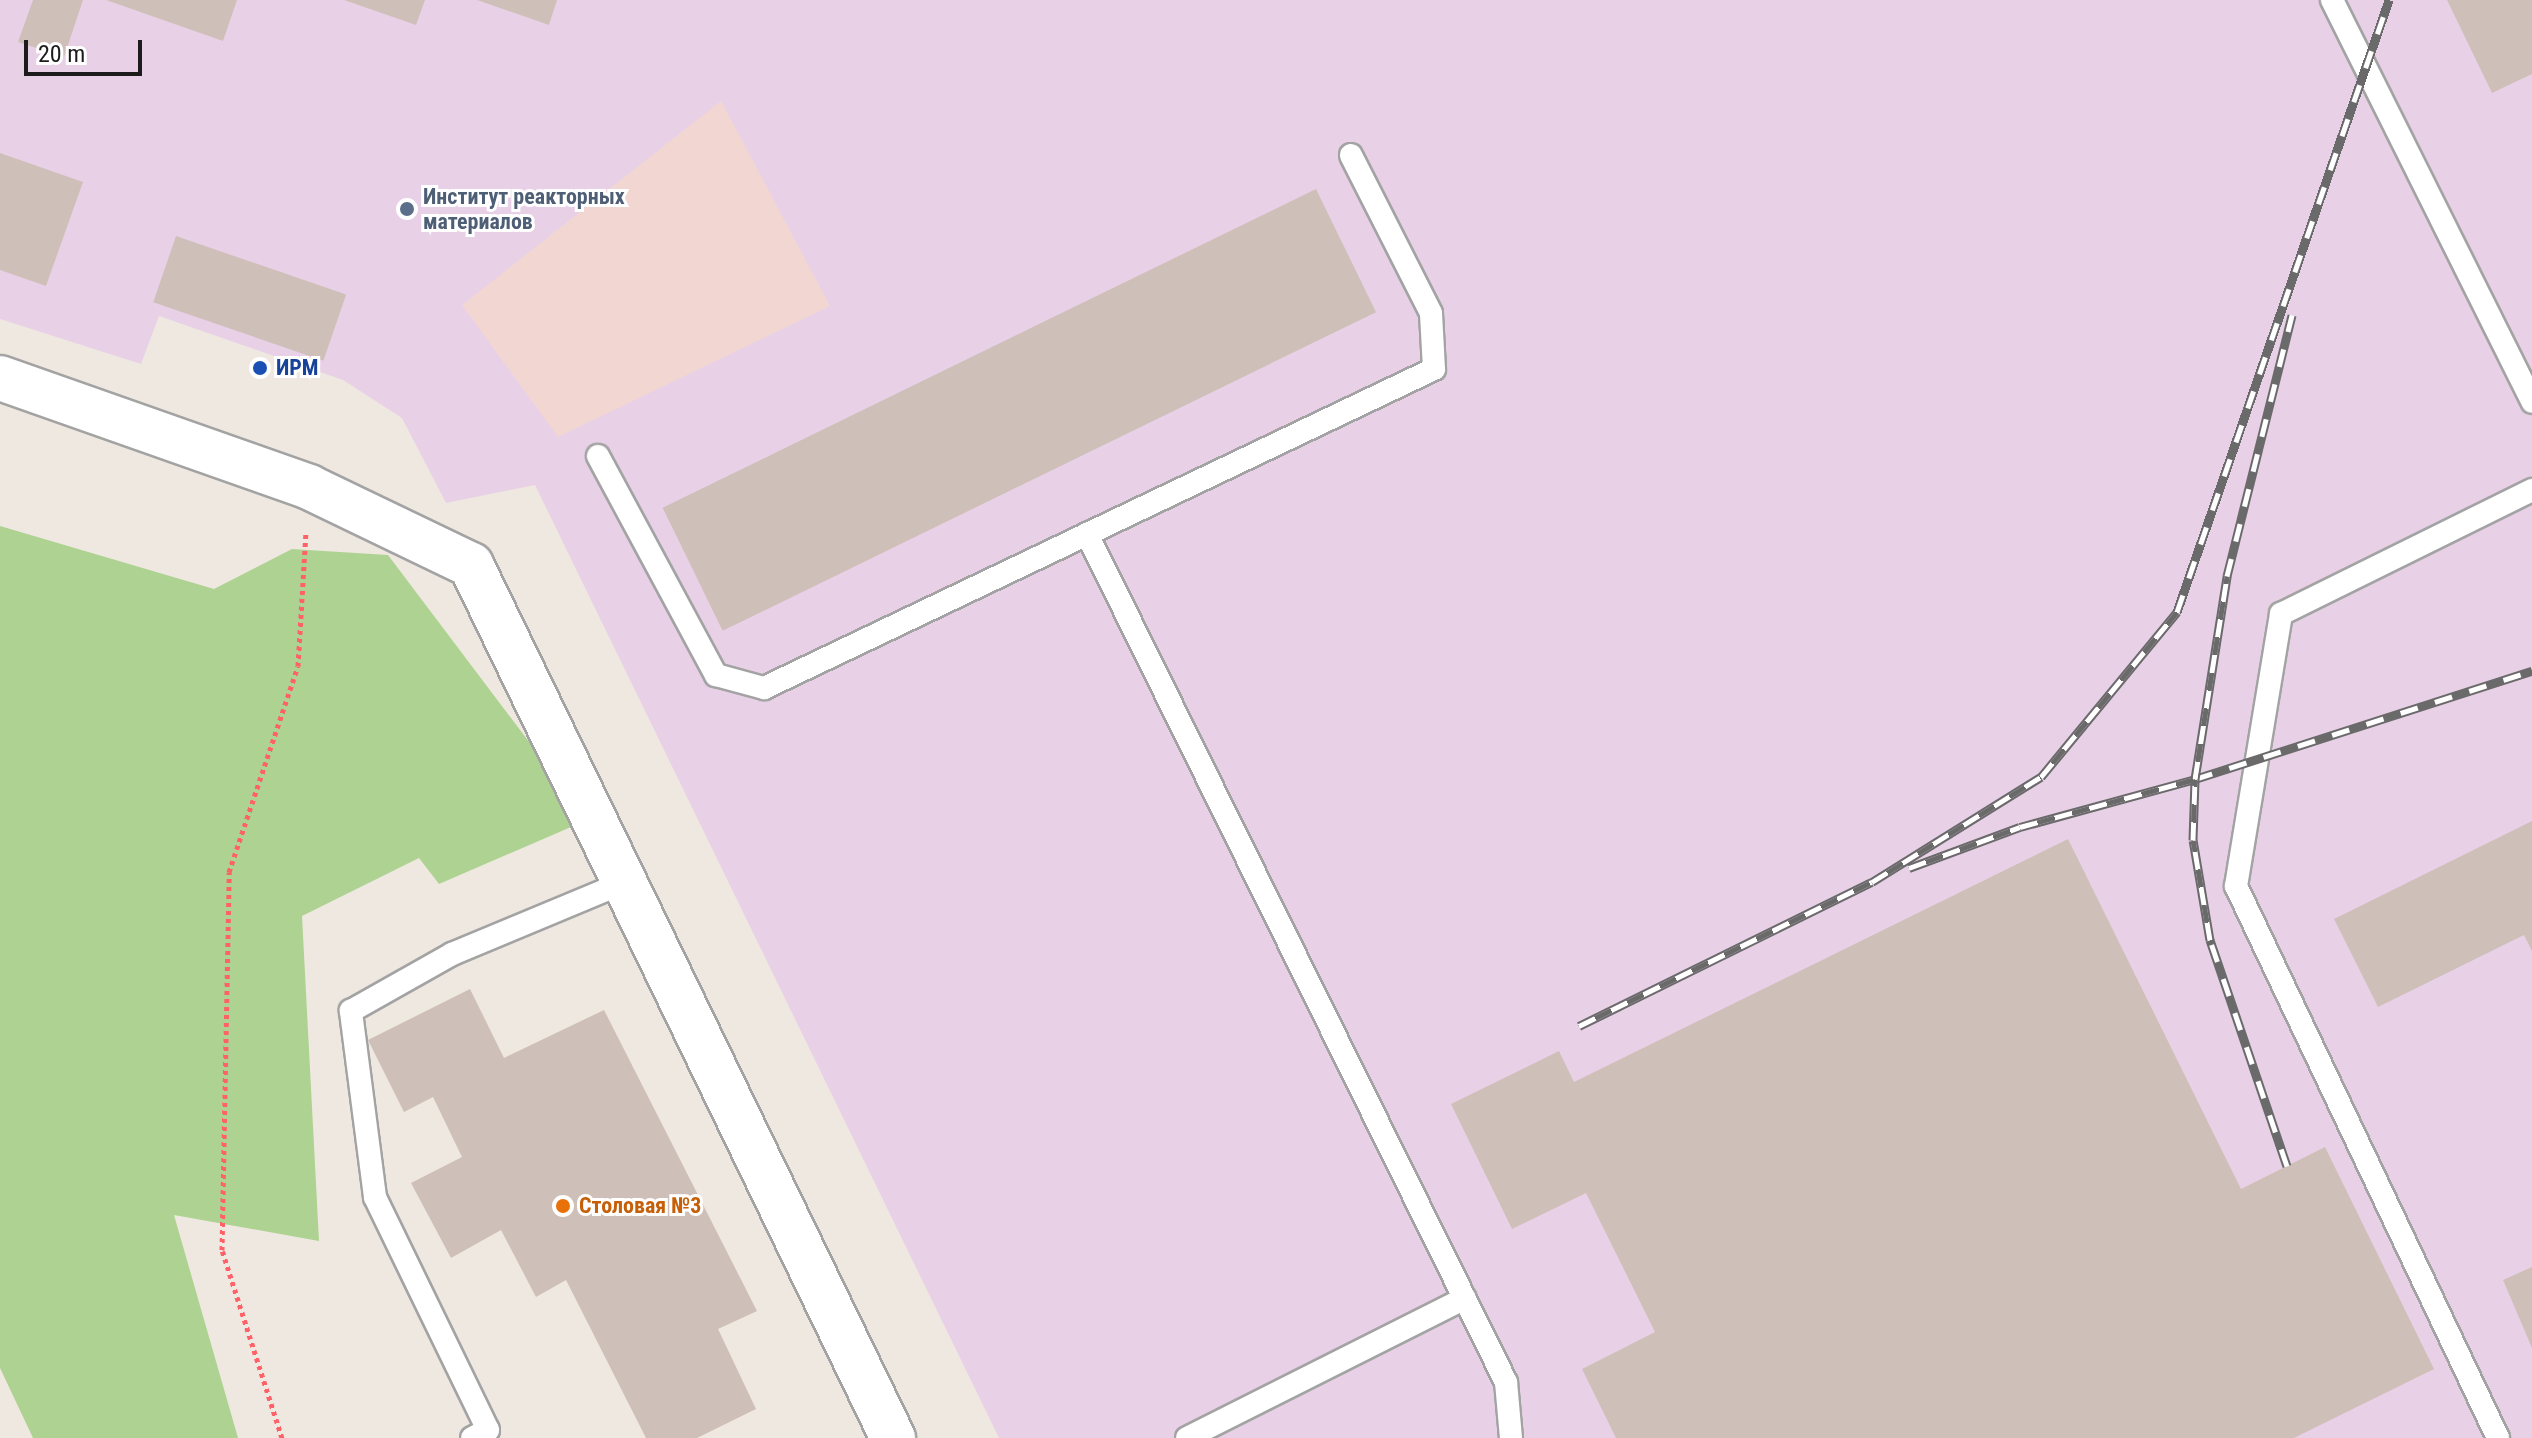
<!DOCTYPE html>
<html>
<head>
<meta charset="utf-8">
<style>
	body { margin:0 }
	#map { position:relative; width:2532px; height:1438px; overflow:hidden; background:#efe8e0; font-family:"Roboto Condensed",sans-serif }
	div>[style] { position:absolute }
	[style*='--x'] { left:calc(var(--x)*1px); top:calc(var(--y)*1px); width:calc(var(--w)*1px); rotate:calc(var(--a)*1deg) }
	.industrial>* { inset:0; background:#e8d1e7 }
	.military>* { inset:0; background:#f2d6d1 }
	.forest>* { inset:0; background:#aed291 }
	.building>* { inset:0; background:#cfbfb9; transform-origin:0 0 }
	.path>* { height:5px; margin-top:-2.5px; transform-origin:0; background:repeating-linear-gradient(90deg,#ff6168 0 4px,transparent 0 8px) }
	.roads { filter:drop-shadow(2px 0 #a3a3a3) drop-shadow(-2px 0 #a3a3a3) drop-shadow(0 2px #a3a3a3) drop-shadow(0 -2px #a3a3a3) }
	.lane>* { height:22px; margin:-11px; padding:0 11px; transform-origin:11px; border-radius:11px; background:#fff }
	.street>* { height:44px; margin:-22px; padding:0 22px; transform-origin:22px; border-radius:22px; background:#fff }
	.rail>* { height:9px; margin-top:-4.5px; transform-origin:0; background:repeating-linear-gradient(90deg,#fff 0 18px,#6a6a6a 0 36px); box-sizing:border-box; border-block:2px solid #6a6a6a }
	.dots>* { width:22px; height:22px; translate:-50% -50%; box-sizing:border-box; border:4px solid #fff; border-radius:50% }
	span { translate:-50% -50%; white-space:nowrap; text-align:center; line-height:1.15; -webkit-text-stroke:6px #fff; paint-order:stroke }
	.service-label { font-size:22px; color:#4e5e75; font-weight:700 }
	.left { translate:0 -50%; text-align:left }
	.transit-label { font-size:22px; color:#164399; font-weight:700 }
	.food-label { font-size:22px; color:#c56008; font-weight:700 }
	.scale { position:absolute; left:24px; top:40px; width:118px; height:36px; box-sizing:border-box; border:4px solid #1c1c1c; border-top:0; padding-left:10px; font-size:24px; line-height:28px; white-space:nowrap; color:#1c1c1c; -webkit-text-stroke:6px #fff; paint-order:stroke }
</style>
</head>
<body>
<div id="map">
	<div class="industrial">
		<div style="clip-path:polygon(0 0,2532px 0,2532px 1438px,999px 1438px,535px 485px,446px 503px,402px 418px,343px 380px,159px 316px,141px 364px,0 319px)"></div>
	</div>
	<div class="military">
		<div style="clip-path:polygon(721px 101px,830px 306px,558px 437px,462px 305px)"></div>
	</div>
	<div class="forest">
		<div style="clip-path:polygon(0 526px,214px 589px,292px 549px,388px 555px,554px 775px,571px 827px,439px 884px,419px 858px,302px 916px,319px 1241px,174px 1215px,238px 1438px,33px 1438px,0 1368px)"></div>
	</div>
	<div class="building">
		<div style="clip-path:polygon(33px 0,83px 0,64px 57px,18px 42px)"></div>
		<div style="clip-path:polygon(106px 0,237px 0,223px 41px)"></div>
		<div style="clip-path:polygon(344px 0,425px 0,416px 25px)"></div>
		<div style="clip-path:polygon(477px 0,557px 0,549px 25px)"></div>
		<div style="clip-path:polygon(2447px 0,2532px 0,2532px 74px,2492px 93px)"></div>
		<div style="clip-path:polygon(0 153px,83px 182px,46px 286px,0 270px)"></div>
		<div style="left:1316px;top:189px;width:137px;height:727px;rotate:64deg"></div>
		<div style="left:176px;top:236px;width:180px;height:70px;rotate:19deg"></div>
		<div style="clip-path:polygon(2532px 821px,2532px 951px,2524px 935px,2378px 1007px,2334px 919px)"></div>
		<div style="clip-path:polygon(2068px 839px,2241px 1189px,2325px 1147px,2434px 1369px,2294px 1438px,1616px 1438px,1582px 1369px,1655px 1332px,1586px 1193px,1512px 1229px,1451px 1104px,1559px 1051px,1574px 1082px)"></div>
		<div style="clip-path:polygon(470px 989px,504px 1058px,604px 1010px,757px 1311px,718px 1329px,756px 1409px,697px 1438px,646px 1438px,566px 1280px,536px 1297px,501px 1230px,451px 1258px,411px 1183px,462px 1157px,433px 1097px,404px 1112px,368px 1040px)"></div>
		<div style="clip-path:polygon(2532px 1267px,2532px 1348px,2503px 1280px)"></div>
	</div>
	<div class="path">
		<div style="--x:282;--y:1438;--w:197;--a:-107.7"></div>
		<div style="--x:222;--y:1250;--w:378;--a:-88.9"></div>
		<div style="--x:229;--y:872;--w:217;--a:-71.5"></div>
		<div style="--x:298;--y:666;--w:134;--a:-86.6"></div>
	</div>
	<div class="roads">
		<div class="lane">
			<div style="--x:2332;--y:0;--w:449;--a:63.5"></div>
			<div style="--x:598;--y:456;--w:249;--a:61.7"></div>
			<div style="--x:716;--y:675;--w:50;--a:15.2"></div>
			<div style="--x:764;--y:688;--w:742;--a:-25.46"></div>
			<div style="--x:1434;--y:369;--w:56;--a:-93.1"></div>
			<div style="--x:1431;--y:313;--w:177;--a:-116.9"></div>
			<div style="--x:1087;--y:534;--w:946;--a:63.71"></div>
			<div style="--x:1506;--y:1382;--w:56;--a:84.9"></div>
			<div style="--x:472;--y:1438;--w:18;--a:-27"></div>
			<div style="--x:488;--y:1430;--w:259;--a:-115.9"></div>
			<div style="--x:375;--y:1197;--w:188;--a:-97.4"></div>
			<div style="--x:351;--y:1011;--w:116;--a:-29.4"></div>
			<div style="--x:452;--y:954;--w:187;--a:-22.6"></div>
			<div style="--x:1187;--y:1438;--w:311;--a:-26.7"></div>
			<div style="--x:2498;--y:1438;--w:611;--a:-115.39"></div>
			<div style="--x:2236;--y:886;--w:276;--a:-80.6"></div>
			<div style="--x:2281;--y:614;--w:280;--a:-26.3"></div>
		</div>
		<div class="street">
			<div style="--x:0;--y:378;--w:328;--a:19.4"></div>
			<div style="--x:309;--y:487;--w:180;--a:25.7"></div>
			<div style="--x:471;--y:565;--w:970;--a:64.2"></div>
		</div>
	</div>
	<div class="rail">
		<div style="--x:1909;--y:868;--w:118;--a:-20.3"></div>
		<div style="--x:2020;--y:827;--w:181;--a:-15.3"></div>
		<div style="--x:2195;--y:779;--w:354;--a:-17.8"></div>
		<div style="--x:1579;--y:1026;--w:326;--a:-26.2"></div>
		<div style="--x:1872;--y:882;--w:199;--a:-31.9"></div>
		<div style="--x:2041;--y:777;--w:214;--a:-50.5"></div>
		<div style="--x:2177;--y:612;--w:648;--a:-70.89"></div>
		<div style="--x:2287;--y:1166;--w:239;--a:-108.8"></div>
		<div style="--x:2210;--y:940;--w:101;--a:-99.6"></div>
		<div style="--x:2193;--y:840;--w:61;--a:-88.1"></div>
		<div style="--x:2195;--y:779;--w:206;--a:-81"></div>
		<div style="--x:2227;--y:576;--w:269;--a:-76"></div>
	</div>
	<div class="dots">
		<div style="left:407px;top:209px;background:#5c6f8a"></div>
		<div style="left:260px;top:368px;background:#1a4fb4"></div>
		<div style="left:563px;top:1206px;background:#e8710a"></div>
	</div>
	<div class="service-label">
		<span class="left" style="left:423px;top:209px">Институт реакторных<br>материалов</span>
	</div>
	<div class="transit-label">
		<span class="left" style="left:276px;top:368px">ИРМ</span>
	</div>
	<div class="food-label">
		<span class="left" style="left:579px;top:1206px">Столовая №3</span>
	</div>
	<div class="scale">20 m</div>
</div>
</body>
</html>
